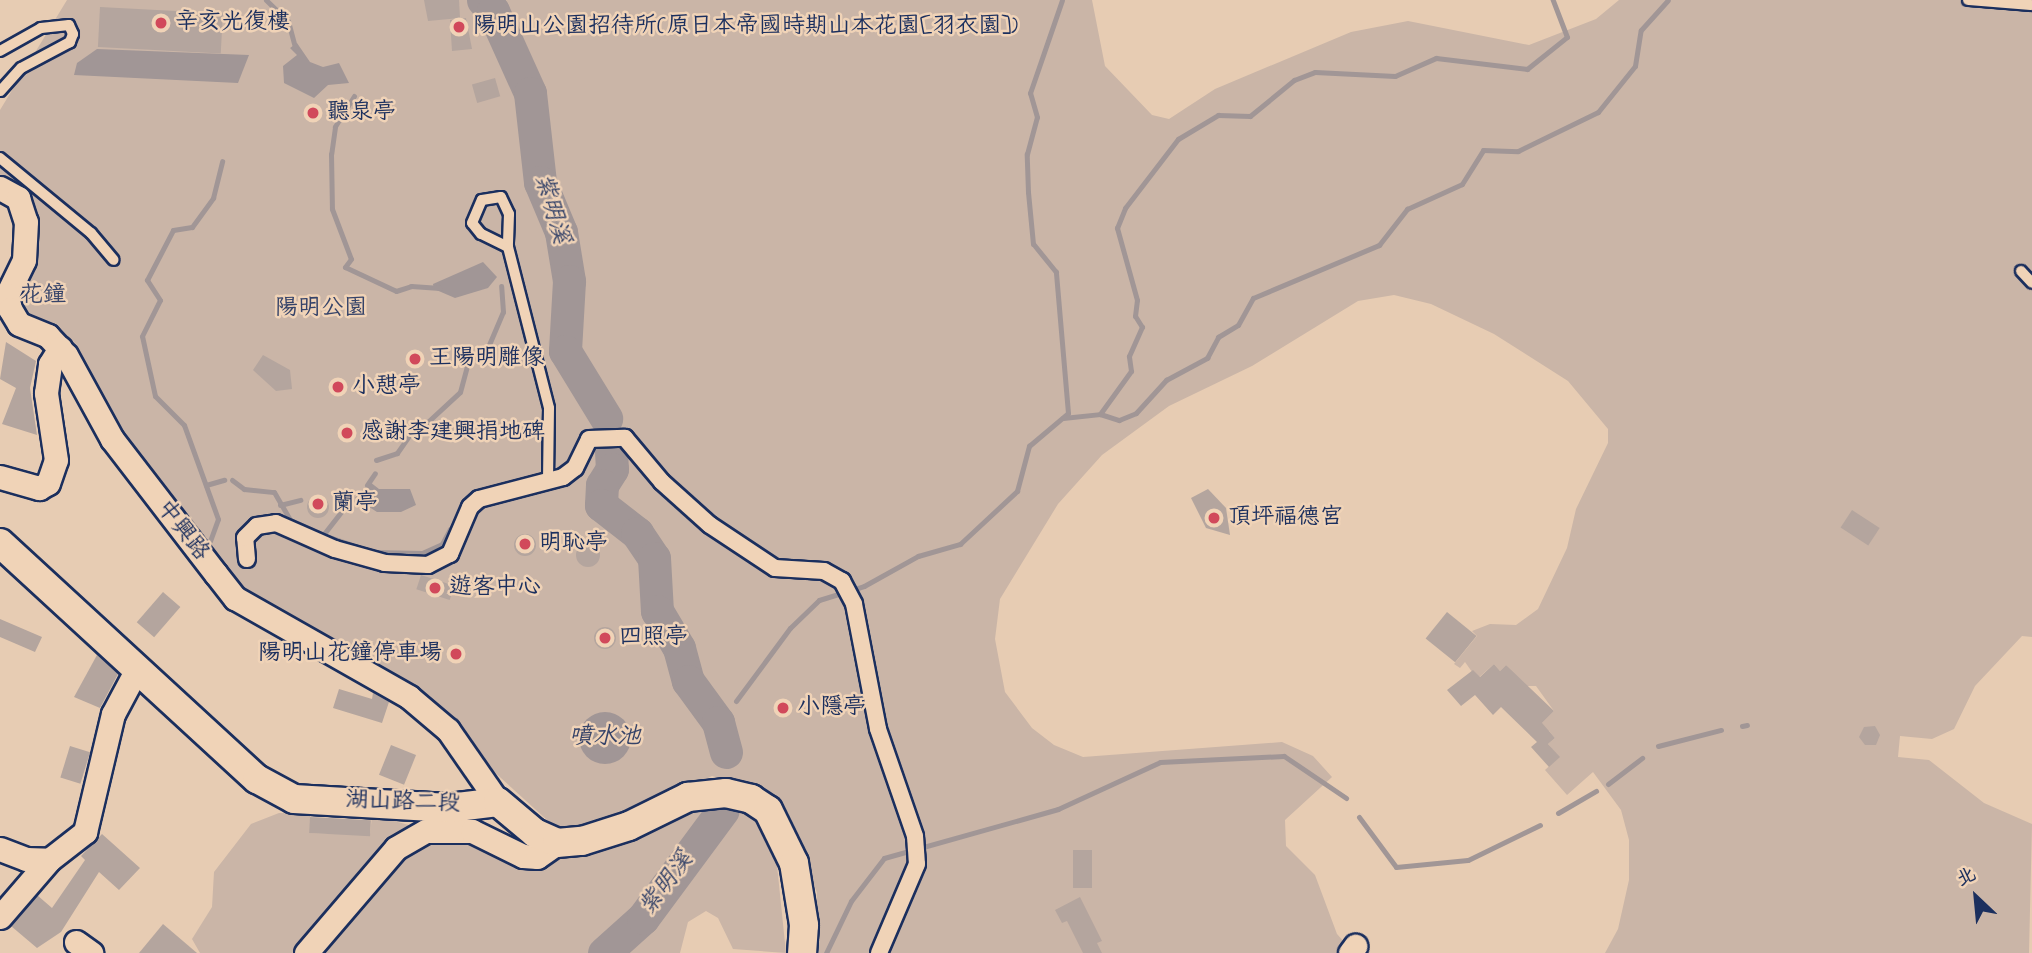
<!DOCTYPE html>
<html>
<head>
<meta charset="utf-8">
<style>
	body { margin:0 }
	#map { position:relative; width:2032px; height:953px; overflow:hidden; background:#e7ccb3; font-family:"Indie Flower","LXGW WenKai TC",sans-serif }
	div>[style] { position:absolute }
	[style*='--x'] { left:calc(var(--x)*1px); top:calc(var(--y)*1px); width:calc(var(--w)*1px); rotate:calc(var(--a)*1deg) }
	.green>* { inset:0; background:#cab5a7 }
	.water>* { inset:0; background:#a19696 }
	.round { border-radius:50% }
	.stream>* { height:5px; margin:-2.5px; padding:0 2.5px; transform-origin:2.5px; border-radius:2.5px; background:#a19696 }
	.river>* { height:33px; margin:-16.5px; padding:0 16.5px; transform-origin:16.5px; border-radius:16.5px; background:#a19696 }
	.building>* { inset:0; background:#b4a59e; transform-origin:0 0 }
	.roads { filter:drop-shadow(2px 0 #1b2f5e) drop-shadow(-2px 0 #1b2f5e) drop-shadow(0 2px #1b2f5e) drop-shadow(0 -2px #1b2f5e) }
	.service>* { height:10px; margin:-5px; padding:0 5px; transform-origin:5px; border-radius:5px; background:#f0d3b7 }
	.pedestrian>* { height:16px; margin:-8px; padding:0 8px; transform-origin:8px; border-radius:8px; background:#f0d3b7 }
	.minor>* { height:23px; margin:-11.5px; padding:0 11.5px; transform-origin:11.5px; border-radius:11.5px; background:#f0d3b7 }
	.tertiary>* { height:28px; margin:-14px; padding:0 14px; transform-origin:14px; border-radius:14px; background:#f0d3b7 }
	.dots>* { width:19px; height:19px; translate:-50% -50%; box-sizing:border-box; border:4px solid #f0d3b7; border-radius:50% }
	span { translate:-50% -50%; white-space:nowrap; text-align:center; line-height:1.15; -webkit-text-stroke:5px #f0d3b7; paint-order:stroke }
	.poi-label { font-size:23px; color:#1b2f5e }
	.left { translate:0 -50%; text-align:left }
	.right { translate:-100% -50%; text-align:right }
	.park-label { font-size:23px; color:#354369 }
	.street-label { font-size:23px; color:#1b2f5e }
	.water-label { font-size:24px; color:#364469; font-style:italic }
	.north { position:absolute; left:1941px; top:862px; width:70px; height:70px; -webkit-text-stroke:5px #f0d3b7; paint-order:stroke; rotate:334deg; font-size:19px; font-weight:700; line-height:28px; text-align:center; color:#1b2f5e }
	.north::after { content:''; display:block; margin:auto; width:24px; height:32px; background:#1b2f5e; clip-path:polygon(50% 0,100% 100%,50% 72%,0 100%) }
</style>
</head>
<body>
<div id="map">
	<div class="green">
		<div style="clip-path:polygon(67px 0,1092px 0,1105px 66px,1152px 115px,1169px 119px,1215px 89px,1351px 32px,1408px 21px,1529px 45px,1596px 19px,1619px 0,2032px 0,2032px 637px,2022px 636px,1975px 686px,1954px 729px,1932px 739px,1900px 736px,1898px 757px,1929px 760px,1984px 803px,2032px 824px,2029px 953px,1605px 953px,1618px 929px,1629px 880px,1629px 840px,1621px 810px,1593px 772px,1567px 795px,1545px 770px,1559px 757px,1548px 744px,1555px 738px,1549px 731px,1538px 741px,1530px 735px,1554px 711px,1536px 686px,1525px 686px,1506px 665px,1500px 671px,1494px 664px,1477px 679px,1465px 662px,1460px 668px,1454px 664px,1477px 636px,1472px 631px,1490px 624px,1516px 625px,1538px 609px,1567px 548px,1576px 509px,1608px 443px,1608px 429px,1568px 381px,1494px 334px,1431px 304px,1394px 295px,1358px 301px,1252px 366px,1169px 406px,1102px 455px,1058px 504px,1000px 599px,995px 639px,1005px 692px,1032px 728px,1054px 745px,1083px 757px,1282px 742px,1313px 756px,1332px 777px,1285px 820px,1286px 846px,1315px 875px,1337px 934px,1354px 953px,814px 953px,817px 893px,788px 813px,765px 792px,712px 776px,612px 822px,558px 830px,478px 757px,430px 696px,236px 584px,16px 306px,33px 248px,0 181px,0 110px)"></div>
		<div style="clip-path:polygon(736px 802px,757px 819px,777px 865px,786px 953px,733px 949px,718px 918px,706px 911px,688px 922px,680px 953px,316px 953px,305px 943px,292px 953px,200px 953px,192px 939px,212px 907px,214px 872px,251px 824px,279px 813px,310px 814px,310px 833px,370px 835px,372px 815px,545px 862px,682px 808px)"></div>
	</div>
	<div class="water">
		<div style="clip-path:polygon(297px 43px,310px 62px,323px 67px,339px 63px,349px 83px,328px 85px,314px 98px,284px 83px,283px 66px,297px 55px,290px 48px)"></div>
		<div style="clip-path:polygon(97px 49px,249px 55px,238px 83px,74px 75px,77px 63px)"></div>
		<div style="clip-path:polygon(483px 262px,497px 277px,488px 288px,455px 298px,434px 289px,433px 284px)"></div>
		<div style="clip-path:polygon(370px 482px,379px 489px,410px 489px,416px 505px,401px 512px,377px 512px,355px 498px)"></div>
		<div class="round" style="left:579px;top:712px;width:52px;height:52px"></div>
	</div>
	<div class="stream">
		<div style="--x:266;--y:0;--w:30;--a:44"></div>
		<div style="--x:288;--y:21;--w:28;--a:75"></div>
		<div style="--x:354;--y:96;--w:36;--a:122"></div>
		<div style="--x:335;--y:127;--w:27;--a:98"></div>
		<div style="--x:331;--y:154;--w:55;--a:89"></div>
		<div style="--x:332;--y:209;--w:53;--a:69.2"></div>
		<div style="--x:351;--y:259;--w:10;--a:127"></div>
		<div style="--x:345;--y:267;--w:56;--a:25.2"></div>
		<div style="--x:396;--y:291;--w:16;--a:-18"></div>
		<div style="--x:411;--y:286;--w:29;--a:4"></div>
		<div style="--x:1100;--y:414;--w:53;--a:-54.2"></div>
		<div style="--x:1131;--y:371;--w:15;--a:-98"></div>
		<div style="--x:1129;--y:356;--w:32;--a:-66"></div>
		<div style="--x:1142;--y:327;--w:13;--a:-122"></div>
		<div style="--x:1135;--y:316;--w:16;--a:-83"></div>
		<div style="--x:1137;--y:300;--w:75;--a:-105.5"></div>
		<div style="--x:1117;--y:228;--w:22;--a:-68"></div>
		<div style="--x:1125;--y:208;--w:87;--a:-52.5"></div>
		<div style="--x:1178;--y:139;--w:47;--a:-31"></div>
		<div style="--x:1218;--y:115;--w:32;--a:2"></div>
		<div style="--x:1250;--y:116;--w:57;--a:-39.3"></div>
		<div style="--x:1294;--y:80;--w:22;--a:-21"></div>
		<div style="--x:1315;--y:72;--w:80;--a:2.9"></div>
		<div style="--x:1395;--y:76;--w:45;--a:-23.7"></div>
		<div style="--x:1436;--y:58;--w:92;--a:6.9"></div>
		<div style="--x:1527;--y:69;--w:51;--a:-38.7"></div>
		<div style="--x:1567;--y:37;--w:40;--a:-111"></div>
		<div style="--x:1063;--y:418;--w:37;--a:-6"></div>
		<div style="--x:1100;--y:414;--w:20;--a:18"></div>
		<div style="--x:1119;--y:420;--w:18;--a:-22"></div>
		<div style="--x:1136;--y:413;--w:45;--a:-47.7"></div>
		<div style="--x:1166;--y:380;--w:47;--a:-28.2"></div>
		<div style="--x:1207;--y:358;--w:24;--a:-62"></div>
		<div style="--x:1218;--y:337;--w:23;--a:-31"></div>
		<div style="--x:1238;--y:325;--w:31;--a:-61"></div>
		<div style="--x:1253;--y:298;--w:137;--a:-22.8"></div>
		<div style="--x:1379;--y:245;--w:46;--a:-52.1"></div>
		<div style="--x:1407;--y:209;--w:60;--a:-24.4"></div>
		<div style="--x:1462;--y:184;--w:40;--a:-58"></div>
		<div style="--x:1483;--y:150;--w:35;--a:2"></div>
		<div style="--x:1518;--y:151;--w:89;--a:-26"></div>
		<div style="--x:1598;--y:112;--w:59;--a:-51.2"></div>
		<div style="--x:1635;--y:66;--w:36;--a:-81"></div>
		<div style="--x:1641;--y:30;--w:40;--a:-48"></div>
		<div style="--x:420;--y:429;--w:54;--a:-42.8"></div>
		<div style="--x:460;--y:392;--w:30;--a:-75"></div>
		<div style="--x:468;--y:363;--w:26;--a:-39"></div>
		<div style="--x:488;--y:347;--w:38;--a:-67"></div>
		<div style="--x:503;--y:312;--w:26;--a:-94"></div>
		<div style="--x:376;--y:460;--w:22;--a:-18"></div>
		<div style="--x:397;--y:453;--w:19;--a:-55"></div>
		<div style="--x:232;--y:480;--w:15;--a:37"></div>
		<div style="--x:244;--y:489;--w:30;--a:6"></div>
		<div style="--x:274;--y:492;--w:32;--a:60"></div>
		<div style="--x:290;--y:520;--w:36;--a:24"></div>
		<div style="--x:323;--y:535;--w:37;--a:-52"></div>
		<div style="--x:206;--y:485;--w:19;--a:-16"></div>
		<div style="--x:367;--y:485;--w:14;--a:-56"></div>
		<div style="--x:280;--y:505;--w:21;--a:-14"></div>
		<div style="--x:323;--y:535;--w:40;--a:18.9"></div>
		<div style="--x:210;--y:541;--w:23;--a:-70"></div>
		<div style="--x:218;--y:519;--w:100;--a:-109.9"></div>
		<div style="--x:184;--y:425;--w:41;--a:-135"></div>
		<div style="--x:155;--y:396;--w:61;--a:-102.2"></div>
		<div style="--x:142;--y:336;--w:40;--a:-63.4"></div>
		<div style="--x:160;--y:300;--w:24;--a:-123"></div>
		<div style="--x:147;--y:280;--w:56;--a:-62.5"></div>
		<div style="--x:173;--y:230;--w:19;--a:-9"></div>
		<div style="--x:192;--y:227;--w:36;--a:-54"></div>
		<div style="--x:213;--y:198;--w:38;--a:-76"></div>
		<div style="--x:373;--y:552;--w:49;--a:1.2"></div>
		<div style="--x:422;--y:553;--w:22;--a:-24"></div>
		<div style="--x:442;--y:544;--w:17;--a:-62"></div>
		<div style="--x:736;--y:701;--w:91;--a:-53.5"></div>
		<div style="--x:790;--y:628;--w:40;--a:-44"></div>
		<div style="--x:819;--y:600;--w:47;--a:-17.3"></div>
		<div style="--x:864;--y:586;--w:62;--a:-29.1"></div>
		<div style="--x:918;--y:556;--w:44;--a:-15.9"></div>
		<div style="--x:960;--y:544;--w:78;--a:-42.9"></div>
		<div style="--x:1017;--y:491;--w:47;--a:-75.1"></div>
		<div style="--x:1029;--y:446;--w:51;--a:-40.2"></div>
		<div style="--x:1068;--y:413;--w:142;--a:-94.9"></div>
		<div style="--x:1056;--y:272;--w:36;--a:-129"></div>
		<div style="--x:1033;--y:244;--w:52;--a:-95.5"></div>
		<div style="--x:1028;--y:192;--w:38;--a:-92"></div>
		<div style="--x:1027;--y:154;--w:38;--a:-75"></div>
		<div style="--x:1037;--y:117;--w:25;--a:-106"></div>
		<div style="--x:1030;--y:93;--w:98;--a:-71"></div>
		<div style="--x:718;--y:722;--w:5;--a:-53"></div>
		<div style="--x:1742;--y:726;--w:5;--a:-11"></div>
		<div style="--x:1658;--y:746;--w:65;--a:-14.3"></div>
		<div style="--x:1608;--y:784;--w:43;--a:-37.4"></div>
		<div style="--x:1558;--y:813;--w:44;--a:-30.1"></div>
		<div style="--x:1359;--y:817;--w:62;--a:53.5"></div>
		<div style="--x:1396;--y:867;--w:72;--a:-5.6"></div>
		<div style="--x:1468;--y:860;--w:80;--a:-25.9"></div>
		<div style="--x:826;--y:953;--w:58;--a:-64.3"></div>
		<div style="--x:851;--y:901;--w:54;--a:-52.5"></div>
		<div style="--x:884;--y:858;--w:181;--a:-15.7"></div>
		<div style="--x:1058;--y:809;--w:112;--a:-24.7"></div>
		<div style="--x:1160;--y:762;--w:124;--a:-2.8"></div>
		<div style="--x:1284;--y:756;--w:75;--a:34.1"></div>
	</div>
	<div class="river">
		<div style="--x:483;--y:0;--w:15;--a:48"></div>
		<div style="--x:493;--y:11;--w:90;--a:65.7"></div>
		<div style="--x:530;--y:93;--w:90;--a:83.6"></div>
		<div style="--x:540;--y:182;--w:54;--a:67.2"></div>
		<div style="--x:561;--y:232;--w:50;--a:80.7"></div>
		<div style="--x:569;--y:281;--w:70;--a:93.3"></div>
		<div style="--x:565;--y:351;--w:79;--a:58.5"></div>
		<div style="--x:611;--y:451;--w:18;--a:87"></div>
		<div style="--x:612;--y:469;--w:19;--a:122"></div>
		<div style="--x:602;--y:485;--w:20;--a:93"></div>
		<div style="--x:601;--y:505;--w:46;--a:37.9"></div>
		<div style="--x:637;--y:533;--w:30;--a:56"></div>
		<div style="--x:654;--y:558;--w:53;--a:86.8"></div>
		<div style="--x:657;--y:611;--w:43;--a:59.3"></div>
		<div style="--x:679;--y:648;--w:34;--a:75"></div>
		<div style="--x:688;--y:681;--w:51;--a:53.8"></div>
		<div style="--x:718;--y:722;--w:31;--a:75"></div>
		<div style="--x:604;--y:953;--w:52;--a:-41.9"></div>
		<div style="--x:643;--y:918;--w:134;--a:-53.5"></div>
	</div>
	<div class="building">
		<div style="clip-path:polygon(424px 0,459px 0,460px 18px,428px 21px)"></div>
		<div style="left:100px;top:7px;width:123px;height:40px;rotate:3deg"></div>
		<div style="clip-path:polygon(466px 18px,472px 49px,452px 51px,450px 20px)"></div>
		<div style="left:495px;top:78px;width:19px;height:24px;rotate:74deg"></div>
		<div style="clip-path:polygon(6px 342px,36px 361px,30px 388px,37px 435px,2px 424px,16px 388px,0 379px)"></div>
		<div style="clip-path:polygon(263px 355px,290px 370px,292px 389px,276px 391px,253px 370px)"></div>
		<div style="clip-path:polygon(1208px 489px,1226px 508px,1230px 535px,1206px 528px,1191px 498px)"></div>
		<div class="round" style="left:307px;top:496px;width:22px;height:22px"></div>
		<div style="left:1852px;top:510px;width:33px;height:21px;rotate:33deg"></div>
		<div class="round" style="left:514px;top:534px;width:22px;height:22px"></div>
		<div class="round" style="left:576px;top:543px;width:24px;height:24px"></div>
		<div style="left:421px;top:575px;width:35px;height:15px;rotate:18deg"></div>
		<div style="left:163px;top:592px;width:23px;height:40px;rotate:41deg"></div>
		<div style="left:1447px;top:612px;width:38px;height:34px;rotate:39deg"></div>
		<div style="clip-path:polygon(0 619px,42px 637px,35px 652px,0 637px)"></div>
		<div class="round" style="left:594px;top:627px;width:22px;height:22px"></div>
		<div style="clip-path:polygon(97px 655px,118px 674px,100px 708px,74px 697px)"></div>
		<div style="clip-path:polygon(1494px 664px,1500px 671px,1506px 665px,1554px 711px,1542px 723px,1555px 738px,1548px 744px,1560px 757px,1549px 767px,1531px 747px,1537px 742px,1501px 707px,1493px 715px,1475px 695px,1461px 706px,1447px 690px,1473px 670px,1480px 677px)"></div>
		<div style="clip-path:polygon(339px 689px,372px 699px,373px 693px,389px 702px,382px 723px,333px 708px)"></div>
		<div style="clip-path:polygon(1875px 726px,1880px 735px,1876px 745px,1865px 745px,1859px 737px,1864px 727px)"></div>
		<div style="left:391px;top:745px;width:27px;height:32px;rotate:22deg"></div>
		<div style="left:70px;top:746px;width:21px;height:33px;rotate:17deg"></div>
		<div style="left:310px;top:817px;width:61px;height:16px;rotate:3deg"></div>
		<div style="clip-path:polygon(102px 834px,140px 868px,119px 890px,99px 872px,61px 932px,37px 948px,11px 926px,37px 895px,52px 908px,85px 860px,81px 856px)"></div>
		<div style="left:1073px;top:850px;width:19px;height:38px"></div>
		<div style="clip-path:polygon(1080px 897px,1102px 941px,1097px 943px,1102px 953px,1083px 953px,1067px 921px,1062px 923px,1055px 910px)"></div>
		<div style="clip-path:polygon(163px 924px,197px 953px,139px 953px)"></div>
	</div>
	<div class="roads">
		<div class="service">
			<div style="--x:1968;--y:0;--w:64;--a:4.5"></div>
			<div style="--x:0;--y:51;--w:47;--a:-29.3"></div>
			<div style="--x:41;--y:28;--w:28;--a:-6"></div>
			<div style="--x:69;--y:25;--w:10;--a:66"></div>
			<div style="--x:73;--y:34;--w:9;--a:111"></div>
			<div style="--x:70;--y:42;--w:55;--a:152"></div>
			<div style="--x:21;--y:68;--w:31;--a:132"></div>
			<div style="--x:0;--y:158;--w:118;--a:39.5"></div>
			<div style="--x:91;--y:233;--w:35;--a:50"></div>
			<div style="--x:508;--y:247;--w:30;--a:-154"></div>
			<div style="--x:481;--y:234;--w:14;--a:-129"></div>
			<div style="--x:472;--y:223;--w:25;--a:-67"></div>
			<div style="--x:482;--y:200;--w:19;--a:-9"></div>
			<div style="--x:501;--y:197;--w:19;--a:65"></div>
			<div style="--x:509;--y:214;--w:33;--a:92"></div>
			<div style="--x:508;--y:247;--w:166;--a:75.7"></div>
			<div style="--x:549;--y:408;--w:70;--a:90.8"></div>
			<div style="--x:2021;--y:271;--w:16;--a:47"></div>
		</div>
		<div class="pedestrian">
			<div style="--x:247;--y:559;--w:21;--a:-95"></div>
			<div style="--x:245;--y:538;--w:17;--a:-45"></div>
			<div style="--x:257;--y:526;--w:19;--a:-9"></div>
			<div style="--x:276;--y:523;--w:64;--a:23.8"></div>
			<div style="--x:335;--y:549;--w:52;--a:15.6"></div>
			<div style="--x:385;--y:563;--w:43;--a:2.7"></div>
			<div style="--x:428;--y:565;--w:25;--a:-27"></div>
			<div style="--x:450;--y:554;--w:51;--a:-66.9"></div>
			<div style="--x:470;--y:507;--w:12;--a:-42"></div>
			<div style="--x:479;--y:499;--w:87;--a:-14.7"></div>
			<div style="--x:563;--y:477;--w:15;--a:-37"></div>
			<div style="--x:575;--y:468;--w:32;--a:-64"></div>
			<div style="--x:589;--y:439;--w:36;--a:-2"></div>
			<div style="--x:625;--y:438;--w:57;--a:49.9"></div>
			<div style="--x:662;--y:482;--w:64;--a:41.9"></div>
			<div style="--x:710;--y:525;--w:78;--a:33.5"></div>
			<div style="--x:775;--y:568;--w:49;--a:3.5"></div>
			<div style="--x:824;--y:571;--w:21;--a:29"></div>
			<div style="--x:842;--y:581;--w:26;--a:62"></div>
			<div style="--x:854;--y:604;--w:127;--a:79.1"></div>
			<div style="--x:878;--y:729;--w:113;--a:70.9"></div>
			<div style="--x:915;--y:836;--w:28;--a:86"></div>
			<div style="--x:917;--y:864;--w:97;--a:113.1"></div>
		</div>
		<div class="minor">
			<div style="--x:0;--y:188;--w:21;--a:29"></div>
			<div style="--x:18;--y:198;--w:25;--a:72"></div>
			<div style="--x:26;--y:222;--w:38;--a:93"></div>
			<div style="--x:24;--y:260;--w:39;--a:116"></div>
			<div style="--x:7;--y:295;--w:14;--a:78"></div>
			<div style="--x:10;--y:309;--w:17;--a:59"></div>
			<div style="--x:19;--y:324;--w:31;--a:22"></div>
			<div style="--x:48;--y:336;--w:26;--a:47"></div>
			<div style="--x:66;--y:355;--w:96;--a:61.3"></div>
			<div style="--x:112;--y:439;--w:170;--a:52.4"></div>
			<div style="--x:216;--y:574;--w:31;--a:52"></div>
			<div style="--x:235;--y:598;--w:200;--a:29.6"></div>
			<div style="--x:409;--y:697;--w:51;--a:40.2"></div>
			<div style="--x:448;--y:730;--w:88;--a:55.2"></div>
			<div style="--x:0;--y:477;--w:41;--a:15.8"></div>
			<div style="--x:39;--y:488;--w:10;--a:-29"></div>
			<div style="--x:48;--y:483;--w:24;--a:-71"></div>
			<div style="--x:56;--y:460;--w:68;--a:-98.5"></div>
			<div style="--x:46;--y:393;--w:29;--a:-82"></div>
			<div style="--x:50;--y:364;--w:19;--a:-58"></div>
			<div style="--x:0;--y:849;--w:28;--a:21"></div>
			<div style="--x:26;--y:859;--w:23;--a:2"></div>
			<div style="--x:49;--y:860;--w:46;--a:-37.9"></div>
			<div style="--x:85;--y:832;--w:121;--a:-76.7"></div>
			<div style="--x:113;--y:714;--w:51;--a:-61.9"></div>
			<div style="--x:0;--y:917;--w:75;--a:-49.3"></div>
			<div style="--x:76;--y:942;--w:19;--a:36"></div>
			<div style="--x:306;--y:953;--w:138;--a:-49.4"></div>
			<div style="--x:396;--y:848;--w:34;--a:-30"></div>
			<div style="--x:426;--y:831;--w:46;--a:0"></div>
			<div style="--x:472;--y:831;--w:57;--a:26.1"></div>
			<div style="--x:523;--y:856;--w:14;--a:4"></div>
			<div style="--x:537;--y:857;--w:24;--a:-35"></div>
			<div style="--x:1350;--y:953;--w:9;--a:-54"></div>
		</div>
		<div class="tertiary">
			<div style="--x:0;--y:543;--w:349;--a:42.6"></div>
			<div style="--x:257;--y:779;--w:42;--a:28.4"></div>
			<div style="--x:294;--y:799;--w:155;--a:3.3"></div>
			<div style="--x:449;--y:808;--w:49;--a:-7"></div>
			<div style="--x:498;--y:802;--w:48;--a:40"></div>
			<div style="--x:535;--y:833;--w:24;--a:24"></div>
			<div style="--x:557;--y:843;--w:25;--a:-5"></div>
			<div style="--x:582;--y:841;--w:49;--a:-17.7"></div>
			<div style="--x:629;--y:826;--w:66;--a:-26.2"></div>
			<div style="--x:688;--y:797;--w:38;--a:-6"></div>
			<div style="--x:726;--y:793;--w:26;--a:13"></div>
			<div style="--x:751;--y:799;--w:20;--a:33"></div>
			<div style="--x:768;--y:810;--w:59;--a:63.9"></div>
			<div style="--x:794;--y:863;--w:63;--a:80.8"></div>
			<div style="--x:804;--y:925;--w:28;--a:94"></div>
		</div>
	</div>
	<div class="dots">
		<div style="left:161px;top:23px;background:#d1495b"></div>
		<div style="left:459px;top:27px;background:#d1495b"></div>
		<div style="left:313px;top:113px;background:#d1495b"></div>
		<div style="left:415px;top:359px;background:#d1495b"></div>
		<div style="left:338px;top:387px;background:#d1495b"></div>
		<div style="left:347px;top:433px;background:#d1495b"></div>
		<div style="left:318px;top:504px;background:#d1495b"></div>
		<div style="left:1214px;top:518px;background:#d1495b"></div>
		<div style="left:525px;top:544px;background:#d1495b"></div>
		<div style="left:435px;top:588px;background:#d1495b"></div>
		<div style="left:605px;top:638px;background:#d1495b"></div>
		<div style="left:456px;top:654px;background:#d1495b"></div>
		<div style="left:783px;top:708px;background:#d1495b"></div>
	</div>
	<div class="poi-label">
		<span class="left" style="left:175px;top:23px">辛亥光復樓</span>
		<span class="left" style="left:473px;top:27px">陽明山公園招待所(原日本帝國時期山本花園[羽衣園])</span>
		<span class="left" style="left:327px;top:113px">聽泉亭</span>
		<span class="left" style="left:429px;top:359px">王陽明雕像</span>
		<span class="left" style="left:352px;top:387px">小憇亭</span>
		<span class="left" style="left:361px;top:433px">感謝李建興捐地碑</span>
		<span class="left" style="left:332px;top:504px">蘭亭</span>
		<span class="left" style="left:1228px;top:518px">頂坪福德宮</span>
		<span class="left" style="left:539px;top:544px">明恥亭</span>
		<span class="left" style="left:449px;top:588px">遊客中心</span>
		<span class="left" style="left:619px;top:638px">四照亭</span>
		<span class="right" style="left:442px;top:654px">陽明山花鐘停車場</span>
		<span class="left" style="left:797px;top:708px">小隱亭</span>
	</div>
	<div class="park-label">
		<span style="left:43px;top:296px">花鐘</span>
		<span style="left:321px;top:309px">陽明公園</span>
	</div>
	<div class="street-label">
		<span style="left:182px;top:531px;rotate:52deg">中興路</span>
		<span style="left:403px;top:803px;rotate:2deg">湖山路二段</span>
	</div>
	<div class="water-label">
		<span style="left:551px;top:209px;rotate:74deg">紫明溪</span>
		<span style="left:605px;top:738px">噴水池</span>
		<span style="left:667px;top:884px;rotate:-53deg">紫明溪</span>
	</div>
	<div class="north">北</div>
</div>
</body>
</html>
